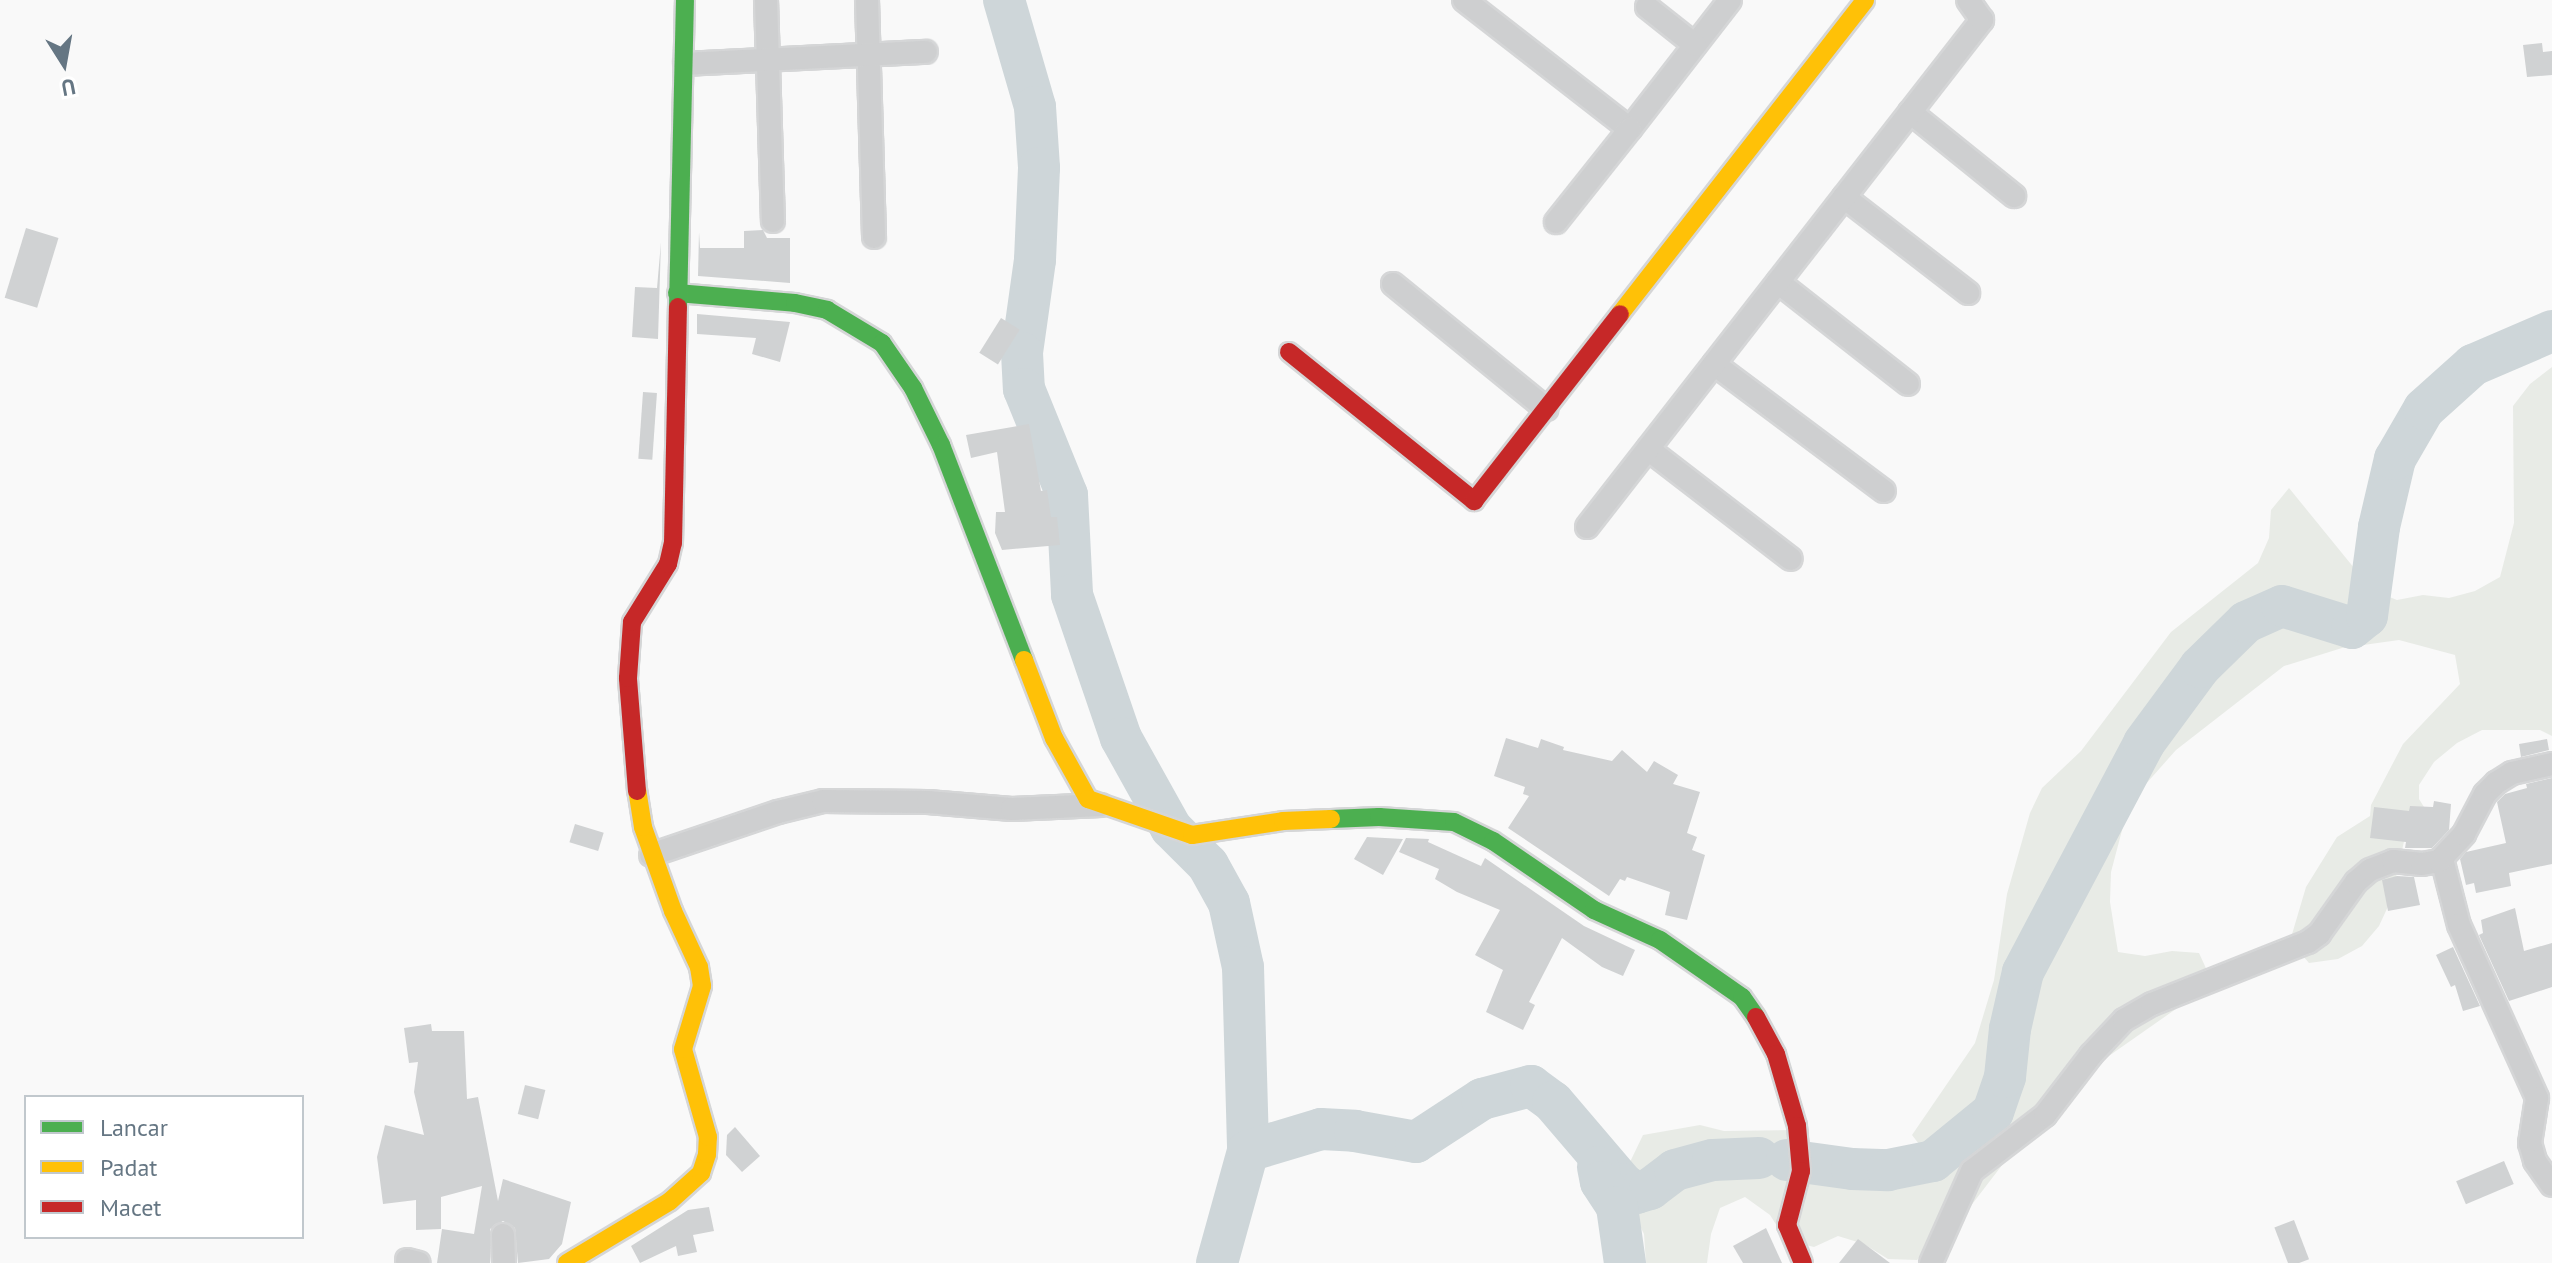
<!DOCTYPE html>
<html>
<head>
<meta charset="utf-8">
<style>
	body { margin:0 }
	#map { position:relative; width:2552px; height:1263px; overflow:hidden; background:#f9f9f9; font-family:"PT Sans",sans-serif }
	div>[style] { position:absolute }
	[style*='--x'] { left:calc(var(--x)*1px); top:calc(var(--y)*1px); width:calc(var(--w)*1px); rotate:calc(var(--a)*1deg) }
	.green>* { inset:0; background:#e8ebe6 }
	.river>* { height:42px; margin:-21px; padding:0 21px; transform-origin:21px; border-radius:21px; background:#ced6d9 }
	.building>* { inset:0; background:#d0d2d3; transform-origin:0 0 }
	.roads { filter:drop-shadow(2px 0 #d5d6d7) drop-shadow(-2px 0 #d5d6d7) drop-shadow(0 2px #d5d6d7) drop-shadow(0 -2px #d5d6d7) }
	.street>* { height:22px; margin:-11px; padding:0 11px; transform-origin:11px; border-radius:11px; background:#cecfd0 }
	.fast>* { height:18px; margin:-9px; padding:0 9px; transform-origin:9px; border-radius:9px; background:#4caf50 }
	.slow>* { height:18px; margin:-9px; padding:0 9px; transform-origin:9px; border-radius:9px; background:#ffc107 }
	.jam>* { height:18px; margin:-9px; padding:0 9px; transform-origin:9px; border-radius:9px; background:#c62828 }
	span { translate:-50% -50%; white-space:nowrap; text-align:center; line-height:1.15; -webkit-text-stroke:8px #fff; paint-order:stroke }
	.legend { position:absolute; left:24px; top:1095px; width:280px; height:144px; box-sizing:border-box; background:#fff; border:2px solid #c1c8cd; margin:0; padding:10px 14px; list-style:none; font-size:24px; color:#657683 }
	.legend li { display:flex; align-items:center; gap:16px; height:40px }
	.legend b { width:40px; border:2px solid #c1c8cd }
	.north { position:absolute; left:24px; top:24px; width:80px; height:80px; -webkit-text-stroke:6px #fff; paint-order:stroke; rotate:169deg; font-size:22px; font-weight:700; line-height:32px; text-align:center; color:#657683 }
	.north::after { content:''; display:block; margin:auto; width:28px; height:36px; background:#657683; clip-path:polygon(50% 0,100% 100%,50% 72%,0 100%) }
</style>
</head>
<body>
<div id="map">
	<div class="green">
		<div style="clip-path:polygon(2552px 367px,2552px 736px,2540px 730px,2482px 730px,2457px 743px,2434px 762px,2419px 785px,2419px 799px,2424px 807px,2405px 837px,2391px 900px,2379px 926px,2362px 946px,2338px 959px,2309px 963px,2290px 941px,2306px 887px,2337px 837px,2370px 816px,2371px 805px,2403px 744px,2460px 684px,2455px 655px,2399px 640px,2342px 648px,2284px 666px,2176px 750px,2137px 794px,2125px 819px,2111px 872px,2110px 902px,2118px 952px,2145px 956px,2172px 951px,2199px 953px,2210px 977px,2193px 997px,2096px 1065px,2029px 1130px,1960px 1220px,1917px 1260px,1888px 1259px,1864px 1244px,1838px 1236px,1814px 1247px,1786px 1240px,1770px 1215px,1745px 1197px,1720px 1208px,1711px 1234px,1707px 1263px,1646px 1263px,1644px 1234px,1631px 1208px,1636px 1193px,1630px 1162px,1643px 1135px,1700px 1125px,1724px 1131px,1793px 1130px,1781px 1160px,1796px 1162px,1815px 1178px,1840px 1188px,1865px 1175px,1932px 1161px,1912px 1135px,1975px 1043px,1994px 980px,2007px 894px,2030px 813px,2042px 788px,2081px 751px,2171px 632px,2258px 563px,2269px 538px,2271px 510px,2289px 488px,2372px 590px,2397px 600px,2423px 595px,2449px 598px,2475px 591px,2500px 577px,2514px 523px,2513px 406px,2530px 384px)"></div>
	</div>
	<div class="river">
		<div style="--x:1004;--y:0;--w:111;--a:73.8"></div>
		<div style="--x:1035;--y:107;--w:61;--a:86.2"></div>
		<div style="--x:1039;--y:168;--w:92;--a:92.5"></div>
		<div style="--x:1035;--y:260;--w:94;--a:98"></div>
		<div style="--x:1022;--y:353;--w:36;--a:87"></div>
		<div style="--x:1024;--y:389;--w:114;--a:67.9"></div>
		<div style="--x:1067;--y:495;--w:100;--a:87.1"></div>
		<div style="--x:1072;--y:595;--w:151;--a:71.1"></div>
		<div style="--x:1121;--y:738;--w:103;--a:60.9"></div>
		<div style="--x:1171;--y:828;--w:52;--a:45"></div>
		<div style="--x:1208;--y:865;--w:43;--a:61.1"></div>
		<div style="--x:1229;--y:903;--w:66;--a:77.7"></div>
		<div style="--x:1243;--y:967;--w:184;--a:88.4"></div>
		<div style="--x:1248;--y:1151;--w:116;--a:105.5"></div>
		<div style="--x:1248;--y:1151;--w:76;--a:-16.8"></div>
		<div style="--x:1321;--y:1129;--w:34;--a:3"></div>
		<div style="--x:1355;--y:1131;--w:62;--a:10.2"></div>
		<div style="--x:1416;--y:1142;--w:79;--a:-33.1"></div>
		<div style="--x:1482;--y:1099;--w:51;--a:-14.9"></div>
		<div style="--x:1531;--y:1086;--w:27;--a:36"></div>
		<div style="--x:1553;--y:1102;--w:108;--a:49.5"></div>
		<div style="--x:1623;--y:1184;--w:16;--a:35"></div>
		<div style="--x:1636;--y:1193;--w:15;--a:-16"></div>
		<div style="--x:1650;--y:1189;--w:31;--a:-37"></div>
		<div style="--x:1675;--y:1170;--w:39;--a:-15"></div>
		<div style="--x:1713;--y:1160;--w:46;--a:-2.5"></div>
		<div style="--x:1787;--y:1160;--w:66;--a:7.9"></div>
		<div style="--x:1852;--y:1169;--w:36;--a:2"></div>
		<div style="--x:1888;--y:1170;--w:46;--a:-11.3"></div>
		<div style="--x:1933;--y:1161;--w:77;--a:-39.2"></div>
		<div style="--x:1993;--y:1112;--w:37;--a:-71"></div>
		<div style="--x:2005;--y:1077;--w:48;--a:-84.1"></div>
		<div style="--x:2010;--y:1029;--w:58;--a:-77.2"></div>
		<div style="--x:2023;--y:972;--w:259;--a:-62.1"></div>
		<div style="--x:2144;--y:743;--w:94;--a:-53.6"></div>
		<div style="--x:2200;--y:667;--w:64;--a:-44.4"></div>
		<div style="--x:2246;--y:622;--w:39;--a:-24"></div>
		<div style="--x:2282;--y:606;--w:73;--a:17.4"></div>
		<div style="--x:2352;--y:628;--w:19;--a:-39"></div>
		<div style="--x:2367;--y:616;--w:90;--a:-82.3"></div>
		<div style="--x:2379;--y:527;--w:70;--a:-76.8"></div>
		<div style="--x:2395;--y:459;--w:58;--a:-59.9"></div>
		<div style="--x:2424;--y:409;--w:66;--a:-41.9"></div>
		<div style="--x:2473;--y:365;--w:86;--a:-23.3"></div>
		<div style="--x:1598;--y:1167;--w:15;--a:79"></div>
		<div style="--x:1601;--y:1182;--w:30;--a:57"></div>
		<div style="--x:1617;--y:1207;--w:57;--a:81.9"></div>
	</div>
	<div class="building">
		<div style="clip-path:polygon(2542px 43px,2543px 52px,2552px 51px,2552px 75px,2527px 77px,2523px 45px)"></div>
		<div style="left:26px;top:228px;width:34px;height:73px;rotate:17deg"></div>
		<div style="clip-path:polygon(763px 230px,767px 238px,790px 238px,790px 283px,698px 276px,699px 232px,700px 248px,744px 248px,744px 231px)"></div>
		<div style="clip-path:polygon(661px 242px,658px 339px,632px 337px,635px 287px,657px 288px)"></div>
		<div style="clip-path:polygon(697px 314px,790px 322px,780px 362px,752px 354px,756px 338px,697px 334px)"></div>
		<div style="left:1001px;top:318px;width:22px;height:41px;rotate:32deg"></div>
		<div style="left:643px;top:392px;width:14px;height:67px;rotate:4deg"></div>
		<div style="clip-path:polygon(1029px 424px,1041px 491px,1047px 490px,1051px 517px,1057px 517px,1060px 545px,1002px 550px,995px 533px,996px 512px,1005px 512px,997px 452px,971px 458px,966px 435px)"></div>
		<div style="clip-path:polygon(1506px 738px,1538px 748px,1541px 739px,1564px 747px,1563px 750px,1612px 761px,1622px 750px,1647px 772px,1654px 761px,1678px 775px,1673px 784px,1700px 792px,1687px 833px,1697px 837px,1692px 850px,1705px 855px,1687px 920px,1665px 915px,1670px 892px,1627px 877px,1625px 881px,1620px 879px,1609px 896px,1508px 828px,1529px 796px,1523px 794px,1525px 787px,1494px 776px)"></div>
		<div style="clip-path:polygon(2547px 739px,2549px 750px,2521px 757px,2519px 744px)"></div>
		<div style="clip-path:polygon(2552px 778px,2552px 864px,2509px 873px,2511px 886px,2476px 893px,2474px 883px,2466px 885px,2460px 859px,2466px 852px,2506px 843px,2497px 802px,2505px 794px,2527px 788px,2526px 784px)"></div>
		<div style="clip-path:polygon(2434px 801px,2451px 804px,2449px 830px,2432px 848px,2405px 848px,2406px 842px,2370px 838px,2374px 807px,2409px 811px,2410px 806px,2433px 807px)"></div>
		<div style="left:575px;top:824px;width:30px;height:19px;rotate:17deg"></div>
		<div style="clip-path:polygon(1367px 837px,1403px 839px,1383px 875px,1354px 859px)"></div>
		<div style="clip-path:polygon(1406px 838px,1429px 839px,1428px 842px,1481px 866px,1485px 858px,1584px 926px,1635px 950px,1623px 976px,1602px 967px,1562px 938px,1529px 1002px,1535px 1005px,1523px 1030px,1486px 1012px,1503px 970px,1475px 955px,1500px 910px,1457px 892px,1435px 879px,1439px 869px,1399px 852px)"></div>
		<div style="clip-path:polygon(2397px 876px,2414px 877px,2420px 905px,2388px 911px,2382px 880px)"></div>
		<div style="clip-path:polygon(2515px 908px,2524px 951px,2552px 943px,2552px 987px,2509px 1001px,2479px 935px,2483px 933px,2481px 920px)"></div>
		<div style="clip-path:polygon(2453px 947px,2480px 1006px,2463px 1011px,2455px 985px,2451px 987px,2436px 955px)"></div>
		<div style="clip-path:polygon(431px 1024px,432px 1031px,464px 1031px,467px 1099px,478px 1097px,498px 1201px,503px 1179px,571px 1202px,562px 1244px,549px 1259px,518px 1263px,515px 1228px,503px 1221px,490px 1229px,490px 1263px,437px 1263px,442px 1229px,474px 1234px,482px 1186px,441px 1197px,441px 1229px,416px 1230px,416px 1200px,383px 1204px,377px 1157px,385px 1125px,424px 1135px,414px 1092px,418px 1062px,409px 1063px,404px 1028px)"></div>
		<div style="left:525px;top:1085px;width:21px;height:30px;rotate:14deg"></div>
		<div style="clip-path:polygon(735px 1127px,760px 1156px,742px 1172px,726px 1155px,727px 1135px)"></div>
		<div style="left:2504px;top:1161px;width:25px;height:52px;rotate:67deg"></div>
		<div style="clip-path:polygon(709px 1207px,714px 1231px,693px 1235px,697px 1252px,678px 1256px,676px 1246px,640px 1263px,631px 1246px,688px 1210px)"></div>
		<div style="left:2294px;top:1220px;width:42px;height:21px;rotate:69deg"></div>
		<div style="clip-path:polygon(1766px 1228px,1782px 1263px,1743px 1263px,1733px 1246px)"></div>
		<div style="clip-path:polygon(1858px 1239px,1890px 1263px,1839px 1263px)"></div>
	</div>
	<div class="roads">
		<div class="street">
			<div style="--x:766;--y:0;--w:221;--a:88.2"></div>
			<div style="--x:867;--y:0;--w:237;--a:88.3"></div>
			<div style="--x:1464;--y:0;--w:210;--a:37.9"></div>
			<div style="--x:1630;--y:129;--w:163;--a:-52.2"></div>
			<div style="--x:1647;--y:7;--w:61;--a:38.4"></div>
			<div style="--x:685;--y:64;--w:241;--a:-2.9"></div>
			<div style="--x:1910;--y:112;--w:134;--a:38.9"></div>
			<div style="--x:1844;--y:197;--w:157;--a:37.7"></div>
			<div style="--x:1556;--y:222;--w:119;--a:-51.5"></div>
			<div style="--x:1778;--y:282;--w:165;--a:38.1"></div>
			<div style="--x:1393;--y:284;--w:198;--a:39.2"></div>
			<div style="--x:1714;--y:364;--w:212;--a:36.8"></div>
			<div style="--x:1648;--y:449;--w:180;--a:37.6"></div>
			<div style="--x:1587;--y:527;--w:643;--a:-52.08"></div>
			<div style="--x:1982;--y:20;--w:24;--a:-125"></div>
			<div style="--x:651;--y:855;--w:134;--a:-18.7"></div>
			<div style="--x:778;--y:812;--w:46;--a:-13.7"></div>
			<div style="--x:823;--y:801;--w:105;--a:0.5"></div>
			<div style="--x:928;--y:802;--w:84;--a:4.8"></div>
			<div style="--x:1012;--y:809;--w:89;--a:-2.6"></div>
			<div style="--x:2442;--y:859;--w:68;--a:75.6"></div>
			<div style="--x:2459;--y:925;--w:190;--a:65.7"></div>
			<div style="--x:2537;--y:1098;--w:46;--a:98.8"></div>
			<div style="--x:2530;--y:1143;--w:19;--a:74"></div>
			<div style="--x:2535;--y:1161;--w:29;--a:55"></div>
			<div style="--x:503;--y:1235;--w:28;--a:88"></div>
			<div style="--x:407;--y:1260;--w:12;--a:14"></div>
			<div style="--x:1931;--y:1263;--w:101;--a:-66"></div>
			<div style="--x:1972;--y:1171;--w:92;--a:-37.5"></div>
			<div style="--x:2045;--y:1115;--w:76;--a:-52.5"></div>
			<div style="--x:2091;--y:1055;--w:48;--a:-46.7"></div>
			<div style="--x:2124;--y:1020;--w:32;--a:-30"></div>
			<div style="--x:2152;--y:1004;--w:168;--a:-21.7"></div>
			<div style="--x:2308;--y:942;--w:14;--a:-36"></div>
			<div style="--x:2319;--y:934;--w:64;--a:-54.6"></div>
			<div style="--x:2356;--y:882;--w:18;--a:-41"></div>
			<div style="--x:2370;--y:870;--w:25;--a:-21"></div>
			<div style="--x:2393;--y:861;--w:29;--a:6"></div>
			<div style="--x:2422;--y:864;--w:17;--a:-10"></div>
			<div style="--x:2439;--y:861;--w:37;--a:-47"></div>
			<div style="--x:2464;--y:834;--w:45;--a:-62.3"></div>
			<div style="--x:2485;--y:794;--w:16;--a:-45"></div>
			<div style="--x:2496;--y:783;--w:19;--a:-32"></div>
			<div style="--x:2512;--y:773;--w:41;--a:-12.7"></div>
		</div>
		<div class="fast">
			<div style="--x:677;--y:293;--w:118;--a:4.8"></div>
			<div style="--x:795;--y:303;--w:33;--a:12"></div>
			<div style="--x:827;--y:310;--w:64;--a:31"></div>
			<div style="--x:882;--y:343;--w:55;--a:55.4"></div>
			<div style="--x:913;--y:388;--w:64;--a:63.8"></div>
			<div style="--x:941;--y:445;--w:230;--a:68.9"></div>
			<div style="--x:678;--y:307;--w:307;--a:-88.7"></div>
			<div style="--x:1331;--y:819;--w:48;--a:-2.4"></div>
			<div style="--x:1379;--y:817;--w:75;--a:3.8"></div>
			<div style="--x:1454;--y:822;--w:43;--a:26"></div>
			<div style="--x:1493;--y:841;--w:122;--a:34.3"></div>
			<div style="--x:1594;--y:910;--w:72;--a:24.4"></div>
			<div style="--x:1660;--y:940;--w:100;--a:34.8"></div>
			<div style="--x:1742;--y:997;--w:24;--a:55"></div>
		</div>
		<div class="slow">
			<div style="--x:1620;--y:314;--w:398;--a:-52"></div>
			<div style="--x:1024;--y:660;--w:84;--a:69"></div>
			<div style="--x:1054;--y:738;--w:70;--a:60.9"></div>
			<div style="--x:1088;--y:799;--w:110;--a:19.1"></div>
			<div style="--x:1192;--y:835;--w:92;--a:-8.7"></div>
			<div style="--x:1283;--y:821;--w:48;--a:-2.4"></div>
			<div style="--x:567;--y:1263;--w:120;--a:-31"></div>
			<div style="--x:670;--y:1201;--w:42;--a:-42.1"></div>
			<div style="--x:701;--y:1173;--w:20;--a:-72"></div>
			<div style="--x:707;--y:1154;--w:17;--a:-87"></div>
			<div style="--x:708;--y:1137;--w:91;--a:-105.9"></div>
			<div style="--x:683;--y:1049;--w:66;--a:-73.2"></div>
			<div style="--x:702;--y:986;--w:19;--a:-99"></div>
			<div style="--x:699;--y:967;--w:62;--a:-114.9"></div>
			<div style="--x:673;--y:911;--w:89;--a:-109.7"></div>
			<div style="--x:643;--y:827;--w:36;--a:-99"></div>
		</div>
		<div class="jam">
			<div style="--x:1289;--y:352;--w:238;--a:38.8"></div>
			<div style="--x:1474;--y:501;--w:237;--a:-52"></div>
			<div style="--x:637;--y:791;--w:113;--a:-94.6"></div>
			<div style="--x:628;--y:678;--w:56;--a:-85.9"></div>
			<div style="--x:632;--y:622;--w:68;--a:-58.2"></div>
			<div style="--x:668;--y:564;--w:22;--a:-77"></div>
			<div style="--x:673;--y:543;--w:236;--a:-88.8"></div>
			<div style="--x:1756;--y:1017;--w:42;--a:61.6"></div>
			<div style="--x:1776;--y:1054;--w:75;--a:73.7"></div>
			<div style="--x:1797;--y:1126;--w:45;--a:84.9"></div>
			<div style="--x:1801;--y:1171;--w:56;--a:104.5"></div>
			<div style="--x:1787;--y:1225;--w:41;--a:67.2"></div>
		</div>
	</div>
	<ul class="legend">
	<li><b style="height:10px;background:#4caf50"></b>Lancar</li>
	<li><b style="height:10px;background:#ffc107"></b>Padat</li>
	<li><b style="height:10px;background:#c62828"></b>Macet</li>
	</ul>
	<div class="north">U</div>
</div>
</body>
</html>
